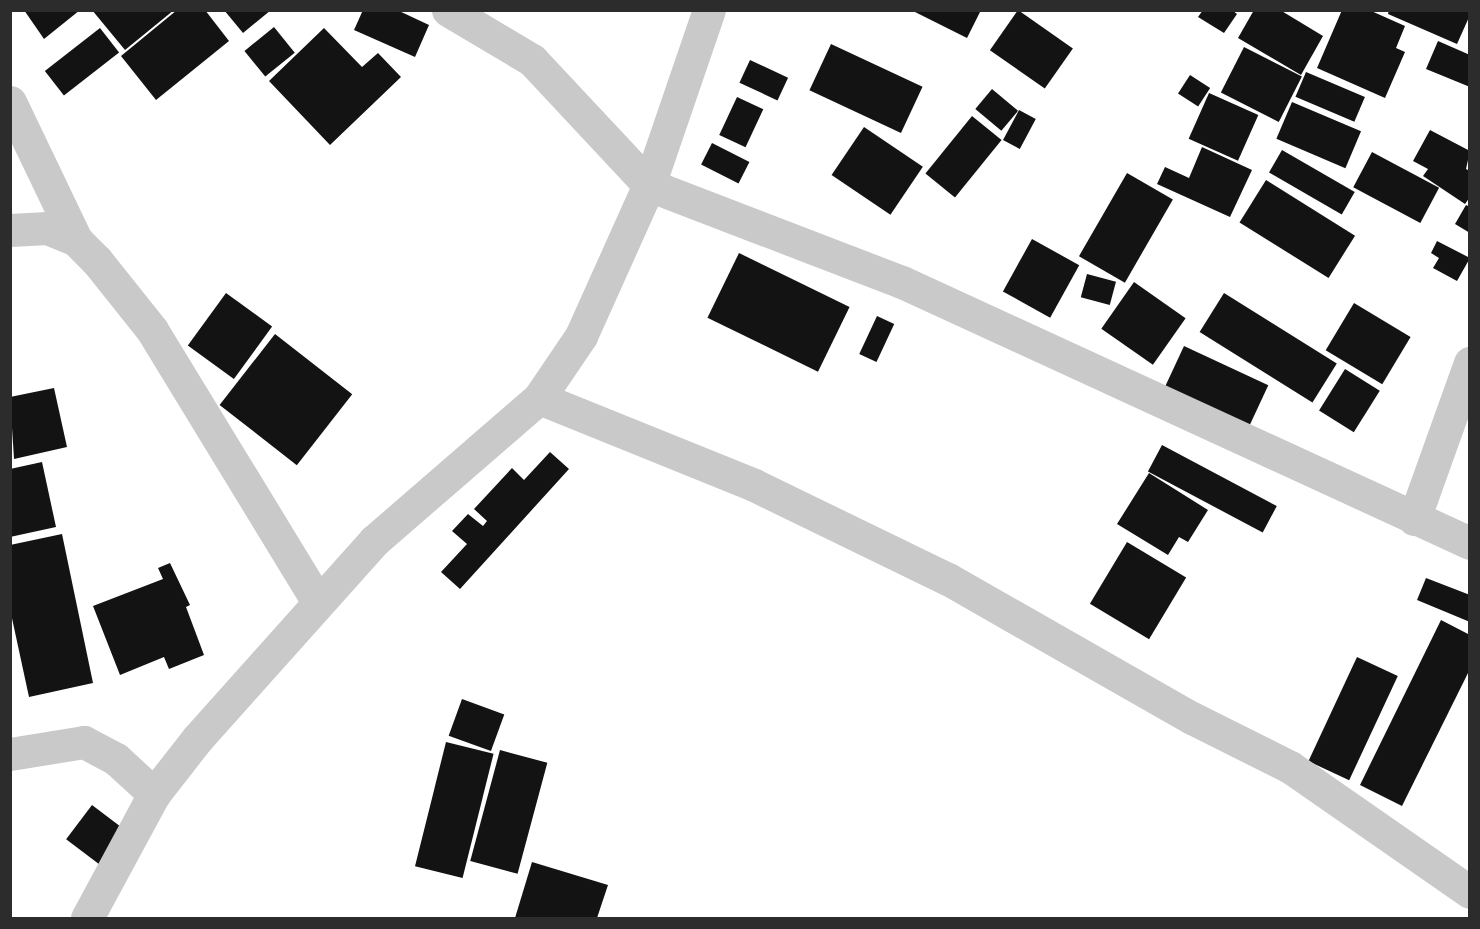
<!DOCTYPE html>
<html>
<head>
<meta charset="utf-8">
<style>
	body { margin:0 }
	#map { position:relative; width:1480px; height:929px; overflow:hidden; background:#fff; font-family:"Noto Sans",sans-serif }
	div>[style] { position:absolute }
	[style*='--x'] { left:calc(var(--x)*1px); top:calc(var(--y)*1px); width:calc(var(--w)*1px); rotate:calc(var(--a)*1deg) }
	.building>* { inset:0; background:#131313; transform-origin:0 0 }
	.minor>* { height:33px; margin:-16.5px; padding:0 16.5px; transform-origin:16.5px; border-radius:16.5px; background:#c9c9c9 }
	span { translate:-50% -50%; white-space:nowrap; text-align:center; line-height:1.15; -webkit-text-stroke:6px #fff; paint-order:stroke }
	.frame { position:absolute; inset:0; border:12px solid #2c2c2c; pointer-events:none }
</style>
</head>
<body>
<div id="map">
	<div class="building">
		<div style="clip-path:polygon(24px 10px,80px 10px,44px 39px)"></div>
		<div style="clip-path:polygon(92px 10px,174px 10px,125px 50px)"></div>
		<div style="clip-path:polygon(177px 10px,205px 10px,229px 41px,156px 100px,121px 56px)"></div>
		<div style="clip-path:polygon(224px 10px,271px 10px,243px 33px)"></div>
		<div style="clip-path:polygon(363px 10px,397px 10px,429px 25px,415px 57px,354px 30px)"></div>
		<div style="clip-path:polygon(911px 10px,981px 10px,967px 38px)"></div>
		<div style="left:1018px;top:10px;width:67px;height:49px;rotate:35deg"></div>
		<div style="clip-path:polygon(1203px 10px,1232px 10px,1237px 14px,1224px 33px,1198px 17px)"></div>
		<div style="clip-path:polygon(1254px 10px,1280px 10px,1323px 36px,1301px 75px,1238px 38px)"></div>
		<div style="clip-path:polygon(1342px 10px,1369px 10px,1405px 26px,1396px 48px,1405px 52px,1385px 98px,1317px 68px)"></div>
		<div style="clip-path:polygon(1389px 10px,1470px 10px,1470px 15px,1457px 44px,1388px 14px)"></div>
		<div style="left:274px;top:27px;width:33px;height:38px;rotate:51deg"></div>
		<div style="left:100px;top:28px;width:31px;height:70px;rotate:52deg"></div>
		<div style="clip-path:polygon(324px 28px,362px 67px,378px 53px,401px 77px,330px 145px,269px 81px)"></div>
		<div style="clip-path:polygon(1438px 41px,1470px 55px,1470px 87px,1426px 69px)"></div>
		<div style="left:831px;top:44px;width:101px;height:51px;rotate:25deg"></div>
		<div style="left:1244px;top:47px;width:65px;height:51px;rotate:27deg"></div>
		<div style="left:750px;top:60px;width:42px;height:25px;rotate:25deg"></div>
		<div style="left:1306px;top:72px;width:64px;height:27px;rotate:23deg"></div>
		<div style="left:1190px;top:75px;width:24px;height:22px;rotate:33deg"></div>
		<div style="left:992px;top:89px;width:34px;height:26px;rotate:40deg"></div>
		<div style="left:1209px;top:93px;width:54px;height:50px;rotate:24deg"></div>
		<div style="left:737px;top:97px;width:29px;height:42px;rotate:25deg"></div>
		<div style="left:1292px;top:102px;width:75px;height:40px;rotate:23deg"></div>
		<div style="left:1019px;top:110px;width:19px;height:34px;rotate:28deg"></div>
		<div style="left:972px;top:116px;width:38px;height:74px;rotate:39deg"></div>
		<div style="left:864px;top:127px;width:71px;height:58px;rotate:34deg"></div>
		<div style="clip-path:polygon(1430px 130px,1470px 151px,1466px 169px,1470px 171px,1470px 197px,1465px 204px,1423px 176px,1428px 169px,1413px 161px)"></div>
		<div style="left:712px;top:143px;width:42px;height:24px;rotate:27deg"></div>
		<div style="clip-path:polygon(1202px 147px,1252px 170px,1230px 217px,1157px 184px,1165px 167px,1189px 178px)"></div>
		<div style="left:1282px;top:150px;width:84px;height:26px;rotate:30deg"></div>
		<div style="left:1372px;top:152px;width:76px;height:40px;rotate:28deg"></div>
		<div style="left:1127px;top:173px;width:53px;height:96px;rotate:30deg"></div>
		<div style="left:1266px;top:180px;width:105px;height:50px;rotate:32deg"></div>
		<div style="clip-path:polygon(1466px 205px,1470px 207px,1470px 233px,1455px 224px)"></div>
		<div style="left:1032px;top:239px;width:54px;height:60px;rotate:29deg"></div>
		<div style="clip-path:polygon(1437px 241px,1470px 258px,1457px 281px,1433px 268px,1439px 258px,1431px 253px)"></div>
		<div style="left:739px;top:253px;width:123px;height:72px;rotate:26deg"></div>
		<div style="left:1087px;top:274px;width:30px;height:24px;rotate:15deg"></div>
		<div style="left:1134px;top:282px;width:63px;height:57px;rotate:35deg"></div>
		<div style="left:226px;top:293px;width:57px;height:65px;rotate:36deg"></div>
		<div style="left:1224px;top:293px;width:133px;height:46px;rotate:32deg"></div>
		<div style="left:1354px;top:303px;width:66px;height:55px;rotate:31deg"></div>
		<div style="left:877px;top:316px;width:19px;height:42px;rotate:25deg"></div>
		<div style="left:275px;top:334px;width:98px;height:90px;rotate:38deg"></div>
		<div style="left:1184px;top:346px;width:93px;height:49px;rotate:25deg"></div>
		<div style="left:1345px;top:369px;width:41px;height:49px;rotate:32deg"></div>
		<div style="clip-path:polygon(54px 388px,67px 447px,14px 459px,10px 397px)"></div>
		<div style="left:1162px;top:445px;width:130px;height:30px;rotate:28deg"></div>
		<div style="clip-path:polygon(550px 452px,569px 469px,460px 589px,441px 572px,467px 544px,452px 531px,468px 514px,483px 526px,487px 521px,474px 509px,512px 468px,524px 480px)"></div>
		<div style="clip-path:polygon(42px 462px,56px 527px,10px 537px,10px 469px)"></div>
		<div style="clip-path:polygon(1149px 473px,1208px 510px,1188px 542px,1179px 537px,1168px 555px,1117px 524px)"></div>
		<div style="clip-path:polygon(62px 534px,93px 683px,29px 697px,10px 609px,10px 545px)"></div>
		<div style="left:1127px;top:542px;width:69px;height:72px;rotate:31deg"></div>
		<div style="clip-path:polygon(170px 563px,190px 605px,186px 607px,204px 655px,169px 669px,164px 657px,120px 675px,93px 606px,163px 579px,158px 568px)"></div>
		<div style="clip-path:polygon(1426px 578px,1470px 595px,1470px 622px,1417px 600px)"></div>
		<div style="clip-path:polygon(1441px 620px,1470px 635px,1470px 669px,1402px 806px,1360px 785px)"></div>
		<div style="left:1357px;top:657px;width:45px;height:115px;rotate:25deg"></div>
		<div style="left:462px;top:699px;width:45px;height:39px;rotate:20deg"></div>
		<div style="left:446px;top:742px;width:49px;height:128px;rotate:14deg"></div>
		<div style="left:500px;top:750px;width:49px;height:115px;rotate:15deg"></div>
		<div style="left:92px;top:805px;width:48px;height:43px;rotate:37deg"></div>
		<div style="clip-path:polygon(532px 862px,608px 885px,597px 918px,515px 918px)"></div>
	</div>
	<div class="minor">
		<div style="--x:448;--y:10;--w:98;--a:30.8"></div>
		<div style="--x:532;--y:60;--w:171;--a:46.9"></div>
		<div style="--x:649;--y:185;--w:271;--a:21"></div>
		<div style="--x:902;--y:282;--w:625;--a:24.68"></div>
		<div style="--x:10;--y:102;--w:153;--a:64.4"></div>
		<div style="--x:10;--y:230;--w:37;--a:-3"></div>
		<div style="--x:47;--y:228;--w:31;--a:22"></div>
		<div style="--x:76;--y:240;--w:30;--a:45"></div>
		<div style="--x:97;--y:261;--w:88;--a:51.4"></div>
		<div style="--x:152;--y:330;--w:319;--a:58.6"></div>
		<div style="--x:539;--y:398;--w:232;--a:22"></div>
		<div style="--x:754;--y:485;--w:216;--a:25.9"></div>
		<div style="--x:948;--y:579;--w:281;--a:29.7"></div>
		<div style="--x:1192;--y:718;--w:110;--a:26.6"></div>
		<div style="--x:1290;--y:767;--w:219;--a:34.8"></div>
		<div style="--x:1414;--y:519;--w:166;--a:-70.3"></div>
		<div style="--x:10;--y:754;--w:75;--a:-9.2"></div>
		<div style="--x:84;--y:742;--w:36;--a:28"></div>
		<div style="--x:116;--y:759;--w:52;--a:42.6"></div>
		<div style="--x:87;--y:918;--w:141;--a:-61.6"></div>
		<div style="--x:154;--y:794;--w:70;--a:-52"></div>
		<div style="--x:197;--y:739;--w:266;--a:-48.2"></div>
		<div style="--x:374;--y:541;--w:218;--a:-40.9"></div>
		<div style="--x:539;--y:398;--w:75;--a:-55.9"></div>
		<div style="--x:581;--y:336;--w:166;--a:-65.8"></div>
		<div style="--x:649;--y:185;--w:185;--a:-71.1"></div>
	</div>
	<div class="frame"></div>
</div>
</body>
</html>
